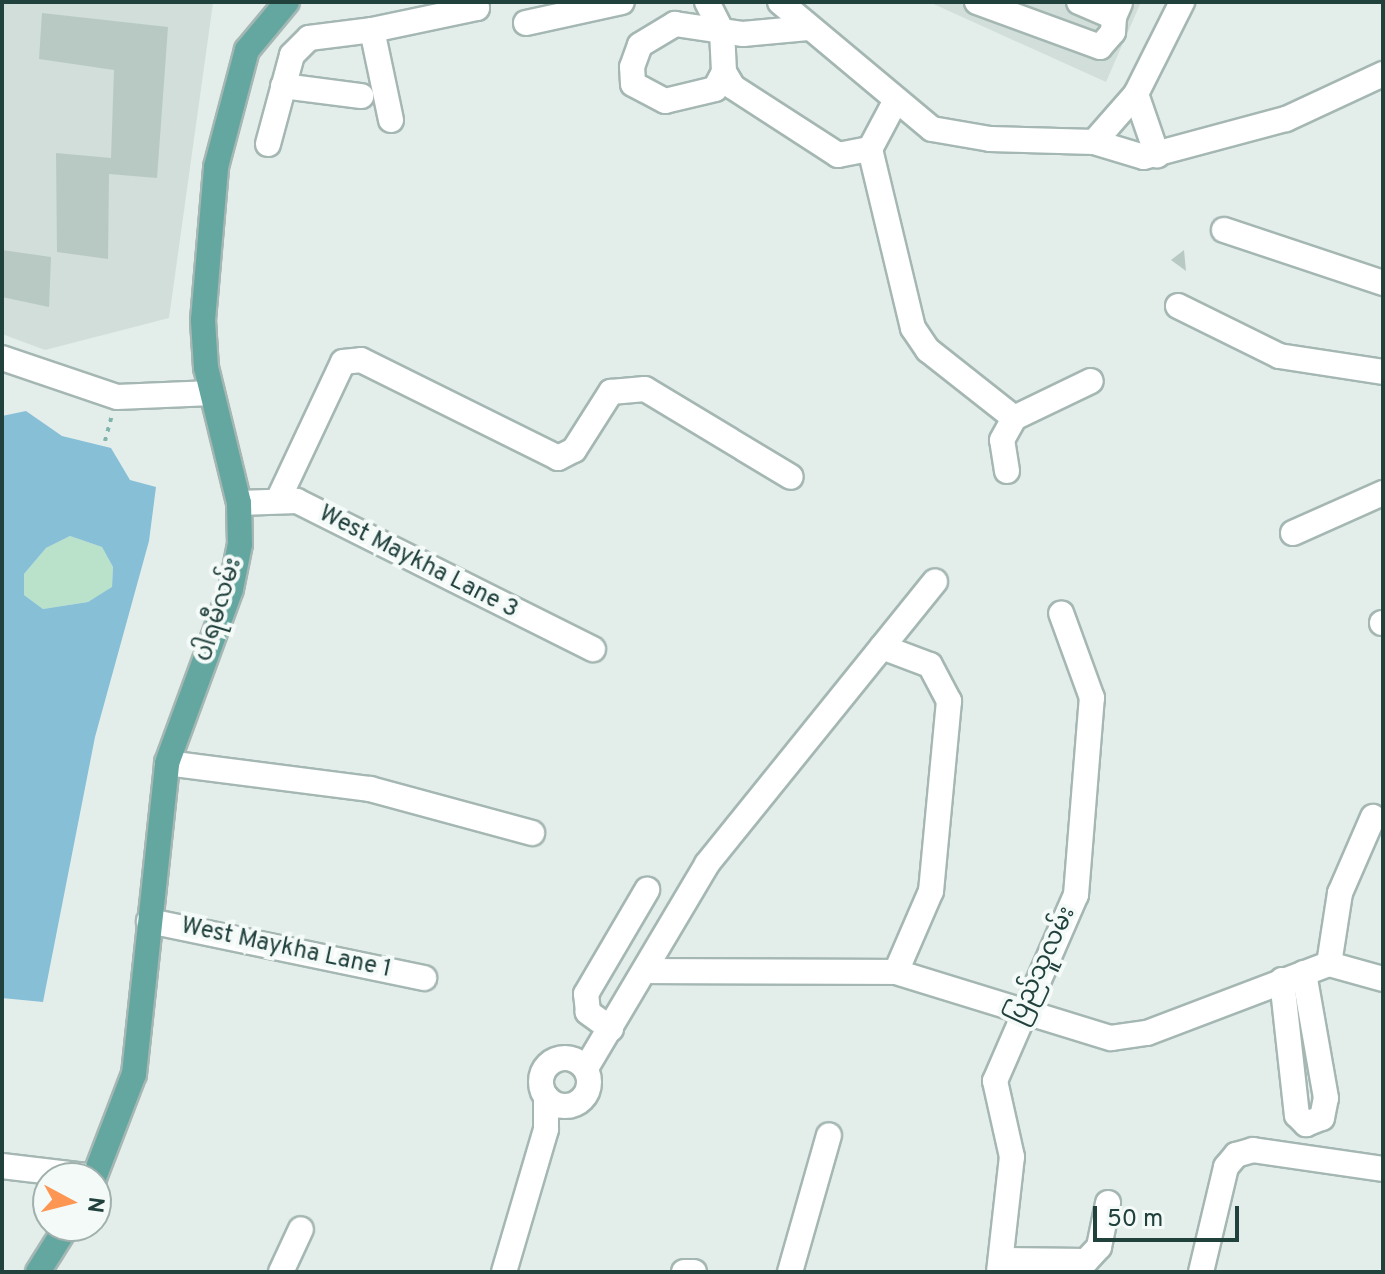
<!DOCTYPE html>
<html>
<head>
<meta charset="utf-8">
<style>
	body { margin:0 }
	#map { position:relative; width:1385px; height:1274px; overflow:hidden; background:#e3eeeb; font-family:Overpass,"Noto Sans Myanmar",sans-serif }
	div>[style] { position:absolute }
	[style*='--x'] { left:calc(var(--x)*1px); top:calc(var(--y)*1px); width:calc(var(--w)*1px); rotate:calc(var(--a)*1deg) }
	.built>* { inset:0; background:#d1deda }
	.green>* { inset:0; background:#bae1ca }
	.water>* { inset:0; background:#87bfd7 }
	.building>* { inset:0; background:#b8c9c4 }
	.path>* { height:4px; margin-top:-2px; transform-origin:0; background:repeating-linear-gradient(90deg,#81b4ac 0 4px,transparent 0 10px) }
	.roads { filter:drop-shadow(2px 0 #a5b7b3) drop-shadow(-2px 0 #a5b7b3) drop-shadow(0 2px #a5b7b3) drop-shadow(0 -2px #a5b7b3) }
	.minor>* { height:24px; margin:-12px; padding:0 12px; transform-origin:12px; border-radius:12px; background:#fff }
	.minor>.ring { margin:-12px; padding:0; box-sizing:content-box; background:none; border:24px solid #fff; border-radius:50% }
	.major>* { height:24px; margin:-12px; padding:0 12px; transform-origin:12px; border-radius:12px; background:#64a7a0 }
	span { translate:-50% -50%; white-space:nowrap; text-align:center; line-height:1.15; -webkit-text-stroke:8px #f4faf8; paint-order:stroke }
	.street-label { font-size:24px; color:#21413d }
	.frame { position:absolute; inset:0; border:4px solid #21413d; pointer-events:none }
	.north { position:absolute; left:32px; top:1162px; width:80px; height:80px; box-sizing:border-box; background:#f4faf8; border:2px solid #a0b0ad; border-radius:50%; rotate:97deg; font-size:22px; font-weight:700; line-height:32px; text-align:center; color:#21413d }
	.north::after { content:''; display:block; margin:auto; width:28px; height:36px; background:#fd9652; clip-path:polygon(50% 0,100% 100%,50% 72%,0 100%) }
	.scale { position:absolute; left:1093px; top:1206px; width:146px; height:36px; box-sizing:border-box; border:4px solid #21413d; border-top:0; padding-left:10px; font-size:24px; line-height:28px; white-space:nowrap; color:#21413d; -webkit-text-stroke:6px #f4faf8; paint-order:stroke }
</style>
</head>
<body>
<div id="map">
	<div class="built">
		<div style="clip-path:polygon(2px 2px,213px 3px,169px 318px,45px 350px,2px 334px)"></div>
		<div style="clip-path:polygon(929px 2px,1141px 2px,1106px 82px)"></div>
	</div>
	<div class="green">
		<div style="clip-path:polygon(70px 536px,102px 547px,113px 567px,112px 588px,88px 602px,43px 609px,24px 595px,24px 574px,46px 548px)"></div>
	</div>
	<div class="water">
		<div style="clip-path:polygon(evenodd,26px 411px,62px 436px,111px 448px,130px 480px,156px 487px,149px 541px,95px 737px,43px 1002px,2px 998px,2px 416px,26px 411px,70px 536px,102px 547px,113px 567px,112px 587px,88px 602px,43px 609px,24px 595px,24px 574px,46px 548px,70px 536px)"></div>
	</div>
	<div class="building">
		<div style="clip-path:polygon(42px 13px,168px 27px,157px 178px,109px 174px,108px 259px,57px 252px,56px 153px,111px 158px,114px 70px,39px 59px)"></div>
		<div style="clip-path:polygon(2px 250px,51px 257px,49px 307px,2px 297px)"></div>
		<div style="clip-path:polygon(1184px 250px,1186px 271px,1171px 260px)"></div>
	</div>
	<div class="path">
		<div style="--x:105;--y:441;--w:24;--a:-75"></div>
	</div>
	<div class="roads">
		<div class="minor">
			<div style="--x:707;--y:2;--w:33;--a:63"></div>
			<div style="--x:722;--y:31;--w:41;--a:87.2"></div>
			<div style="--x:724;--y:72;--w:17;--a:59"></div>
			<div style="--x:733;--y:87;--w:125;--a:32.9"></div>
			<div style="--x:838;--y:155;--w:33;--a:-11"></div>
			<div style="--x:870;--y:149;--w:55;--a:-62"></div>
			<div style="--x:780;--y:2;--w:198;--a:39.9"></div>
			<div style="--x:932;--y:129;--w:59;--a:9.8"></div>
			<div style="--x:990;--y:139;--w:104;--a:1.7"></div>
			<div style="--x:1094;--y:142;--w:52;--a:16.7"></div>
			<div style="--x:1144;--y:157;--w:147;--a:-15"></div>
			<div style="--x:1286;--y:119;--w:107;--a:-24.9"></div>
			<div style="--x:977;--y:2;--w:131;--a:20.1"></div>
			<div style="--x:1100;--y:47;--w:20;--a:-49"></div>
			<div style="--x:1113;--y:32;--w:15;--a:-86"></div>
			<div style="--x:1079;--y:2;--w:38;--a:23"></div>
			<div style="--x:1114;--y:17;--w:15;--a:-67"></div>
			<div style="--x:526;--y:23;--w:98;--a:-12.3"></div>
			<div style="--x:724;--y:72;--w:19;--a:118"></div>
			<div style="--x:715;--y:89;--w:51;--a:166.5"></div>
			<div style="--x:665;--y:101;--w:36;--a:-152"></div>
			<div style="--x:633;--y:84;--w:17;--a:-93"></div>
			<div style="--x:632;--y:67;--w:23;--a:-70"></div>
			<div style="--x:640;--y:45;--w:41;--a:-31"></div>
			<div style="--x:675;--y:24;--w:69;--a:8.4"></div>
			<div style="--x:743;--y:34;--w:65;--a:-5.3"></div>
			<div style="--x:283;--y:86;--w:79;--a:7.3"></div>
			<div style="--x:1136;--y:94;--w:65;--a:71"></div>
			<div style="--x:391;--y:120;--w:92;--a:-101.9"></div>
			<div style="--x:372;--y:30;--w:107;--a:-11.8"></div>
			<div style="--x:477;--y:8;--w:6;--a:-99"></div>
			<div style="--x:1094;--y:142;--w:64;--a:-48.8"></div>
			<div style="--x:1136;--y:94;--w:103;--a:-63.4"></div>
			<div style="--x:268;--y:144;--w:92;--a:-74.9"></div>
			<div style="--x:292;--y:55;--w:24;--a:-45"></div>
			<div style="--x:309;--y:38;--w:64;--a:-7.2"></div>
			<div style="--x:870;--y:149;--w:184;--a:76.5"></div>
			<div style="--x:913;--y:328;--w:27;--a:56"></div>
			<div style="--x:928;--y:350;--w:110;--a:38.3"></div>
			<div style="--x:1224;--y:230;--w:168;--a:18.4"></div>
			<div style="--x:1178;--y:306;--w:113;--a:26.3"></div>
			<div style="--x:1279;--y:356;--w:105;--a:8.7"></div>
			<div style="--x:2;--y:358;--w:121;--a:18.7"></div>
			<div style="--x:117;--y:397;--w:95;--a:-2.4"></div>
			<div style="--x:1007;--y:471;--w:31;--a:-99"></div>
			<div style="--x:1002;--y:440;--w:25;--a:-61"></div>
			<div style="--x:1014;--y:418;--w:85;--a:-25.7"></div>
			<div style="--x:279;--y:498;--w:150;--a:-64.8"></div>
			<div style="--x:343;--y:362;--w:18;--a:-6"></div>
			<div style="--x:361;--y:360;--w:220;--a:26.4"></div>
			<div style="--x:558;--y:458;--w:18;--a:-27"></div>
			<div style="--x:574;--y:450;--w:69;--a:-57.5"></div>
			<div style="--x:611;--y:392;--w:34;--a:-5"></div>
			<div style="--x:645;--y:389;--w:170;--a:31.1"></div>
			<div style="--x:239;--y:503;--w:58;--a:-2"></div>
			<div style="--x:297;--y:501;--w:331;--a:26.6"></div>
			<div style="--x:1293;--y:533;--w:98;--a:-24"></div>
			<div style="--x:1382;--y:623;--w:1;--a:0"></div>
			<div style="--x:882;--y:647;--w:51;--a:20.6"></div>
			<div style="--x:930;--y:665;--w:41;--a:62.2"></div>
			<div style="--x:949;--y:701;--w:191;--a:95.4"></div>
			<div style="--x:931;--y:891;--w:88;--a:113.4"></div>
			<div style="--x:167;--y:763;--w:205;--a:7.3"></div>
			<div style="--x:370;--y:789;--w:168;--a:15.2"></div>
			<div style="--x:149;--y:921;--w:281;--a:11.7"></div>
			<div style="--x:1329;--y:964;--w:72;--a:-81.2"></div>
			<div style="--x:1340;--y:893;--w:83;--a:-66.5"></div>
			<div style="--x:649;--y:971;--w:247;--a:0.2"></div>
			<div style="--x:896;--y:972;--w:225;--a:17.1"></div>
			<div style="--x:1111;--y:1038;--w:36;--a:-8"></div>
			<div style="--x:1147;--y:1033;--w:195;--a:-20.8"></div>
			<div style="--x:1329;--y:964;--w:56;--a:15.5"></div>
			<div style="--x:1282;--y:980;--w:136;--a:83.7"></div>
			<div style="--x:1297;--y:1115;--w:13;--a:45"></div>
			<div style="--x:1306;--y:1124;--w:17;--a:-21"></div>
			<div style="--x:1322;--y:1118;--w:20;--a:-79"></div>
			<div style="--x:1326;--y:1098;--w:127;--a:-100"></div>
			<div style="--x:611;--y:1029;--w:29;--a:-144"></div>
			<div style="--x:588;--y:1012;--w:18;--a:-96"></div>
			<div style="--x:586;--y:994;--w:121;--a:-59.6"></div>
			<div class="ring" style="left:541px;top:1058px;width:24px;height:24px"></div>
			<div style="--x:586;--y:1068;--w:237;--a:-59.3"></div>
			<div style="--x:707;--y:864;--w:363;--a:-51.1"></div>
			<div style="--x:2;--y:1166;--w:93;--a:6.8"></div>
			<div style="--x:1003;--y:1260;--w:83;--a:0.7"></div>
			<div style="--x:1086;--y:1261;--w:19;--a:-47"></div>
			<div style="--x:1099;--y:1247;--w:45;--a:-78.4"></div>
			<div style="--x:281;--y:1272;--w:47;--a:-65.1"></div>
			<div style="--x:504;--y:1272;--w:149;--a:-73.6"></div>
			<div style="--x:546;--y:1129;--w:32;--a:-90"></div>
			<div style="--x:684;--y:1272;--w:10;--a:0"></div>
			<div style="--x:790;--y:1272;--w:142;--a:-74.1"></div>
			<div style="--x:999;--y:1272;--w:116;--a:-83.6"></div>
			<div style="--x:1012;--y:1157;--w:78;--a:-102.6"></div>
			<div style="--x:995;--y:1081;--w:203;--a:-66.5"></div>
			<div style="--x:1076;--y:895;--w:198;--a:-85.4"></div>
			<div style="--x:1092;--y:698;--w:90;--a:-110"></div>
			<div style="--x:1201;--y:1272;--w:108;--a:-76.6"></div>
			<div style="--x:1226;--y:1167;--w:16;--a:-50"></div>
			<div style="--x:1236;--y:1155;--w:18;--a:-16"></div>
			<div style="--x:1253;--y:1150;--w:131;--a:8.3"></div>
		</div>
		<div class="major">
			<div style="--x:94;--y:1178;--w:111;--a:-69"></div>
			<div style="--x:134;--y:1074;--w:313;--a:-83.9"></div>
			<div style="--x:167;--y:763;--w:185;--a:-69.8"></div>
			<div style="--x:231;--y:589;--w:46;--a:-78.7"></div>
			<div style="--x:240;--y:544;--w:41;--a:-91.4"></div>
			<div style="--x:239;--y:503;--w:139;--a:-103.7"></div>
			<div style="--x:206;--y:368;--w:48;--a:-93.6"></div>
			<div style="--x:203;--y:320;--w:154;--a:-85.1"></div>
			<div style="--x:216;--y:167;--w:121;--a:-75.2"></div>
			<div style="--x:247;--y:50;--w:62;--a:-50.2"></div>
			<div style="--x:38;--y:1272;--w:54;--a:-57.8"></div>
		</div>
	</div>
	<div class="street-label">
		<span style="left:418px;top:563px;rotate:27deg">West Maykha Lane 3</span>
		<span style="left:220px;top:610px;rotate:-73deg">ပါရမီလမ်း</span>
		<span style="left:286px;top:949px;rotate:12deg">West Maykha Lane 1</span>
		<span style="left:1043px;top:966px;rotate:-65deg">ပြည်သူလမ်း</span>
	</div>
	<div class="frame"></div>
	<div class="north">N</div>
	<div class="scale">50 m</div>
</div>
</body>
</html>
